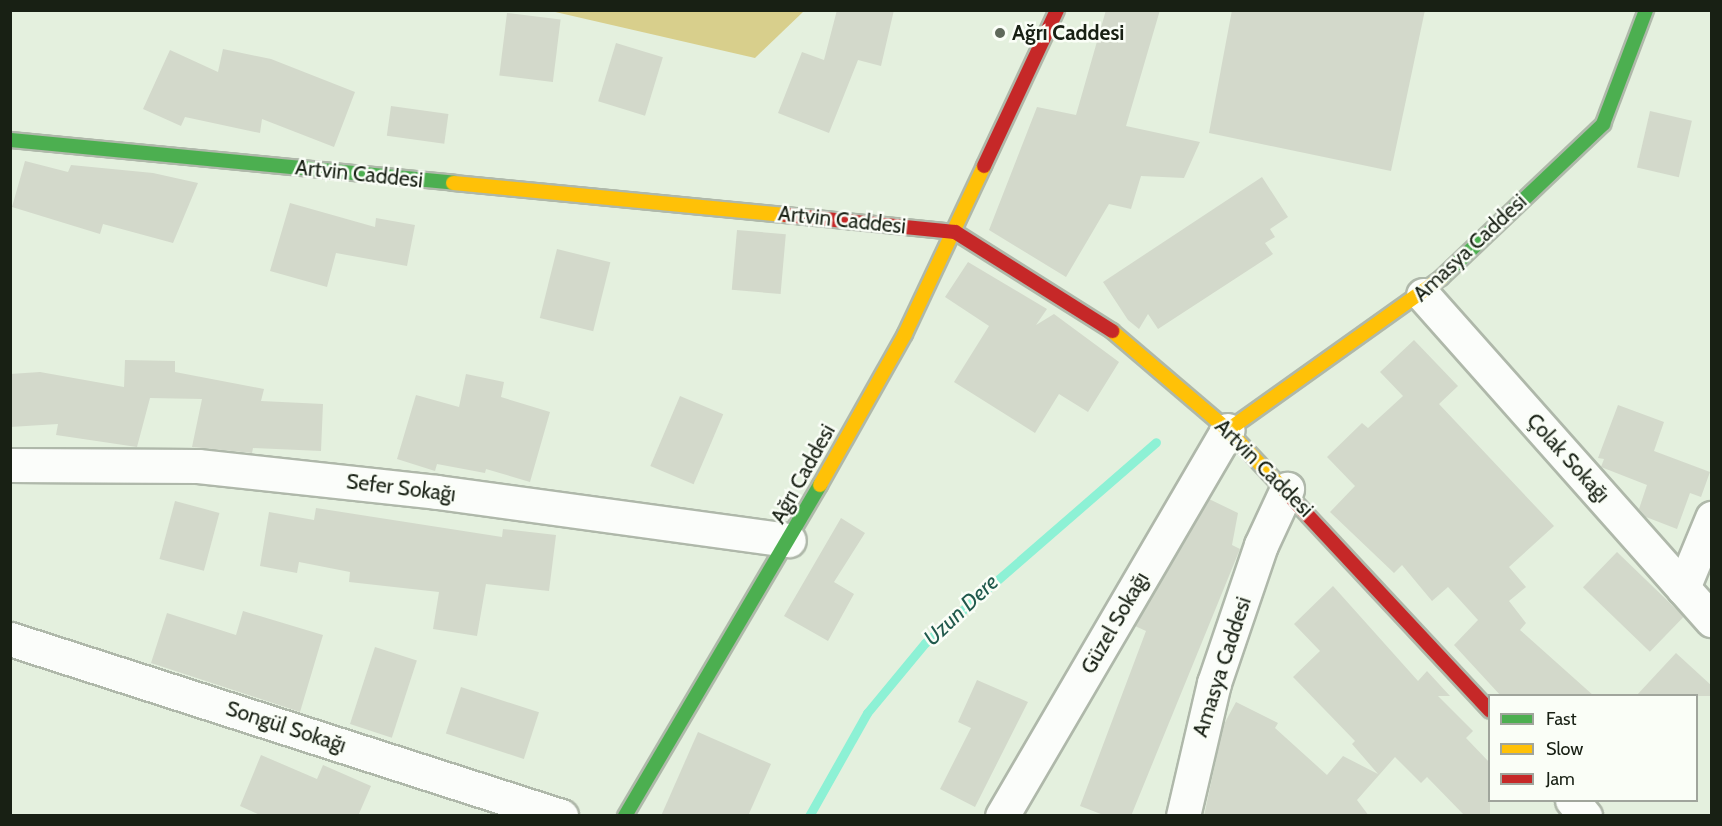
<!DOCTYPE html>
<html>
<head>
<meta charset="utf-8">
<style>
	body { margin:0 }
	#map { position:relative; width:1722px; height:826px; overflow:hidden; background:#e4f0de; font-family:Cabin,sans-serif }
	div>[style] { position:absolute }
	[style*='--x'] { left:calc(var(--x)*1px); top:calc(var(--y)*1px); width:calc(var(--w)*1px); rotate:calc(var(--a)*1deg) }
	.forest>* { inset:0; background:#d8cf8c }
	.stream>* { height:9px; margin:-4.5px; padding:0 4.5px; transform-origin:4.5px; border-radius:4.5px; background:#8df1d5 }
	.building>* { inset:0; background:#d3d9cb; transform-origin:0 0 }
	.roads { filter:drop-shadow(2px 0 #afb8aa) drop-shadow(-2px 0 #afb8aa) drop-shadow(0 2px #afb8aa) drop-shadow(0 -2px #afb8aa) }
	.street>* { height:33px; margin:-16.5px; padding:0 16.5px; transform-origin:16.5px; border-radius:16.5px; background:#fbfdfa }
	.fast>* { height:14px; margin:-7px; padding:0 7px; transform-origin:7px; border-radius:7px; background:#4caf50 }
	.slow>* { height:14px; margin:-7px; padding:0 7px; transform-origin:7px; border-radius:7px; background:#ffc107 }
	.jam>* { height:14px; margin:-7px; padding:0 7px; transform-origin:7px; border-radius:7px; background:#c62828 }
	.dots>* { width:16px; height:16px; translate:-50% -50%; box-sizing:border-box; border:3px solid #fafef7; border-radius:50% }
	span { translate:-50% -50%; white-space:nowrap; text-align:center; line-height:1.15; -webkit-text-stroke:5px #fafef7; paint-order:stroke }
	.poi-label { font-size:21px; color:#182014; font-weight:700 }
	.left { translate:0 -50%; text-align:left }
	.street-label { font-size:21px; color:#182014 }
	.water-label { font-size:22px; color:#20594c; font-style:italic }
	.frame { position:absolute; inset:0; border:12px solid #182014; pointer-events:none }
	.legend { position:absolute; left:1488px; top:694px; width:210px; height:108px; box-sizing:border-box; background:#fafef7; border:2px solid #a0a59c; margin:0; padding:8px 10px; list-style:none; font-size:18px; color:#182014 }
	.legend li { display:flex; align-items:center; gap:12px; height:30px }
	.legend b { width:30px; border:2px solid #a0a59c }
</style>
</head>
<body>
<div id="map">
	<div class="forest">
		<div style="clip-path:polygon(551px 11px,804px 11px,755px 58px)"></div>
	</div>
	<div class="stream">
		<div style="--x:809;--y:816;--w:118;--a:-60.6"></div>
		<div style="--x:867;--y:713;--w:91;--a:-50.4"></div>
		<div style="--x:925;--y:643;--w:306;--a:-41"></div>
	</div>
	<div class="building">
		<div style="clip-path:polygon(837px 10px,894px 10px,881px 66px,858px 60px,829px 133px,778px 113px,802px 52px,824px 60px)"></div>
		<div style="clip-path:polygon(1106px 10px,1160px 10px,1126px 126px,1200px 142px,1184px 178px,1141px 176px,1131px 209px,1109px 204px,1066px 277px,989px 230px,1037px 107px,1076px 115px)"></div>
		<div style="clip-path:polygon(1232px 10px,1425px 10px,1391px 171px,1209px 133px)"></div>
		<div style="left:507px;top:13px;width:54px;height:63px;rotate:7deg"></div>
		<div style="left:616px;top:43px;width:49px;height:61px;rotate:17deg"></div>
		<div style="clip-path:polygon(223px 49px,271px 59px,355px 92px,334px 147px,262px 119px,260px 133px,185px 117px,181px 126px,143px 109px,170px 50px,218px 72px)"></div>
		<div style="left:391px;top:106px;width:58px;height:30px;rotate:8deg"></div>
		<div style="left:1650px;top:111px;width:43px;height:58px;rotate:13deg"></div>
		<div style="clip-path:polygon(25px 161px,68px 172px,71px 165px,153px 173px,198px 183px,173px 243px,103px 224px,100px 234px,12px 207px)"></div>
		<div style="clip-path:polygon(1262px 177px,1288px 217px,1270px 229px,1275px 237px,1265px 243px,1273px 254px,1158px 329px,1148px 314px,1139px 329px,1128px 320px,1103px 282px)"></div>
		<div style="clip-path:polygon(290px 203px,375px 227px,376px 218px,415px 225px,407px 266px,336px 253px,327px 287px,270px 271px)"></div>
		<div style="left:737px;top:230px;width:49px;height:60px;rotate:5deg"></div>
		<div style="left:557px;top:249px;width:55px;height:71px;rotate:14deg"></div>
		<div style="clip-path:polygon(968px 262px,1047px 309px,1036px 325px,1054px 314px,1119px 362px,1088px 412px,1059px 394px,1035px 433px,954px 382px,989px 326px,945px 297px)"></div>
		<div style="clip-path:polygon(1414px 340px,1458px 386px,1439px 404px,1554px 526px,1509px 567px,1526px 587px,1509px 601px,1526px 623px,1520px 630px,1594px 696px,1501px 696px,1454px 645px,1478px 620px,1448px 587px,1432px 601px,1402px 565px,1394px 573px,1330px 512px,1355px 486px,1327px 457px,1362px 423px,1368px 428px,1403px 396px,1380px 372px)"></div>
		<div style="clip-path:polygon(125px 360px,175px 361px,175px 372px,264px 389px,261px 401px,323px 404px,321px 451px,253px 448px,252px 453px,192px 447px,202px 399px,150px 398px,137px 447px,56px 435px,58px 424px,10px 427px,10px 374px,40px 372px,124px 387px)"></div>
		<div style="clip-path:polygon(466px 374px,504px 382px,501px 397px,550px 412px,530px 482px,486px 469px,485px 473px,437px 464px,435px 471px,397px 459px,416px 395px,459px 407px)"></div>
		<div style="left:680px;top:396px;width:47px;height:76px;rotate:23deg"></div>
		<div style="clip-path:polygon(1618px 405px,1664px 422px,1654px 451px,1710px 472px,1701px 497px,1690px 493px,1677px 529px,1646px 517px,1639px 509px,1647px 485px,1601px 467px,1604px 459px,1598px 458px)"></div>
		<div style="clip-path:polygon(1209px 499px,1238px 513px,1232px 545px,1240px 549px,1131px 816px,1106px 816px,1080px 806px,1146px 631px,1135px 626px)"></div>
		<div style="left:175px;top:501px;width:46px;height:60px;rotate:15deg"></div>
		<div style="clip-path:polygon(316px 508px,502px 537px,503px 529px,556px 535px,549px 591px,486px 584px,477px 636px,433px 629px,439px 592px,349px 582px,350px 572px,299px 562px,297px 573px,260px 566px,269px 512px,314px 520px)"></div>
		<div style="clip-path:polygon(841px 518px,865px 533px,834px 582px,854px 594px,828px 641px,784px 616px)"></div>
		<div style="left:1617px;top:552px;width:93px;height:49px;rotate:44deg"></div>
		<div style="clip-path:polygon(1333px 586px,1418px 681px,1427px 671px,1450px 696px,1438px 696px,1473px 731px,1466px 738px,1490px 763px,1490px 816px,1465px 816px,1427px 777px,1421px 783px,1395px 757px,1357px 800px,1369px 816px,1204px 816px,1223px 726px,1236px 702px,1278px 723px,1275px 728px,1327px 775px,1343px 756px,1378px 774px,1352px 744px,1355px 741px,1293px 677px,1320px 651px,1294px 624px)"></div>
		<div style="clip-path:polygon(243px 611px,323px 635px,300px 712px,151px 663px,167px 613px,236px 635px)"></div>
		<div style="left:375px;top:647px;width:44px;height:81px;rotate:18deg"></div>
		<div style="clip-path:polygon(1676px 653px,1712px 686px,1712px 696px,1636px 696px)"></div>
		<div style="clip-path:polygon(977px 680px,1028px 702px,975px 807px,940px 789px,971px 728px,958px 722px)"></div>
		<div style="left:461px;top:687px;width:82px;height:49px;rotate:18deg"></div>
		<div style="clip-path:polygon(698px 732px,771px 764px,748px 816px,661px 816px)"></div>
		<div style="clip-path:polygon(261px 755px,317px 779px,323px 765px,371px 786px,358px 816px,262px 816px,240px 806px)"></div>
	</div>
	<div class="roads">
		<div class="street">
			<div style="--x:1423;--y:295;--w:435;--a:48.4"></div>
			<div style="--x:10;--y:465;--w:188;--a:0.3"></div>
			<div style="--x:198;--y:466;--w:240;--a:6.2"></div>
			<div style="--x:437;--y:492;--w:355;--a:7.8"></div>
			<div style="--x:1683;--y:588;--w:76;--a:-67.5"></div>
			<div style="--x:10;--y:639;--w:579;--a:17.81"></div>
			<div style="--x:1572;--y:800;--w:21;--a:51"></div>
			<div style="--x:1002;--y:816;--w:447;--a:-59.7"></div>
			<div style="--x:1183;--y:816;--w:137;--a:-76.9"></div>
			<div style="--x:1214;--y:683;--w:146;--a:-71.2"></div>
			<div style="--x:1261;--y:545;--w:62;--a:-65.1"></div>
		</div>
		<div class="fast">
			<div style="--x:10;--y:140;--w:445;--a:5.5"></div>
			<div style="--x:1441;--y:278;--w:224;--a:-43.5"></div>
			<div style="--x:1603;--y:124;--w:122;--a:-69.3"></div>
			<div style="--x:625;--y:816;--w:384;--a:-59.5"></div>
		</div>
		<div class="slow">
			<div style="--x:453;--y:183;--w:334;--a:5.5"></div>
			<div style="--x:1112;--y:331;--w:153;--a:40.5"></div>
			<div style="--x:1228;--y:430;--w:85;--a:46.9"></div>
			<div style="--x:1228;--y:430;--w:262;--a:-35.5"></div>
			<div style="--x:820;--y:485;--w:173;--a:-60.6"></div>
			<div style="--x:905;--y:334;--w:186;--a:-64.8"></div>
		</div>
		<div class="jam">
			<div style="--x:984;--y:166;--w:172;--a:-64.9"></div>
			<div style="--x:785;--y:215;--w:171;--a:5.7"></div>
			<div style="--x:955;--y:232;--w:186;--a:32.2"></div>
			<div style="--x:1286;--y:492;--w:299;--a:47"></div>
		</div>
	</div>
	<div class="dots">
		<div style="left:1000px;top:33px;background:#5f695b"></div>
	</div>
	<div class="poi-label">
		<span class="left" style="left:1012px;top:33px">Ağrı Caddesi</span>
	</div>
	<div class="street-label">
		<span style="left:359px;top:174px;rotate:6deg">Artvin Caddesi</span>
		<span style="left:842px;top:220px;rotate:6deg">Artvin Caddesi</span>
		<span style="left:1470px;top:248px;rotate:-43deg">Amasya Caddesi</span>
		<span style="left:1568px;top:458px;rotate:48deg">Çolak Sokağı</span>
		<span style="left:1264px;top:468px;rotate:45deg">Artvin Caddesi</span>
		<span style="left:803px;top:474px;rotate:-61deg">Ağrı Caddesi</span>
		<span style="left:401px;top:488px;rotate:7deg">Sefer Sokağı</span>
		<span style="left:1115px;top:623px;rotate:-60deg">Güzel Sokağı</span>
		<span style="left:1222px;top:667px;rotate:-72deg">Amasya Caddesi</span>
		<span style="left:286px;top:727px;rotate:18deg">Songül Sokağı</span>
	</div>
	<div class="water-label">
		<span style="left:961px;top:610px;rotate:-43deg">Uzun Dere</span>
	</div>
	<div class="frame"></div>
	<ul class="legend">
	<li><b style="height:8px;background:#4caf50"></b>Fast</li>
	<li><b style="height:8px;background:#ffc107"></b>Slow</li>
	<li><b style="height:8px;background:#c62828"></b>Jam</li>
	</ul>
</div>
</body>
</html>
